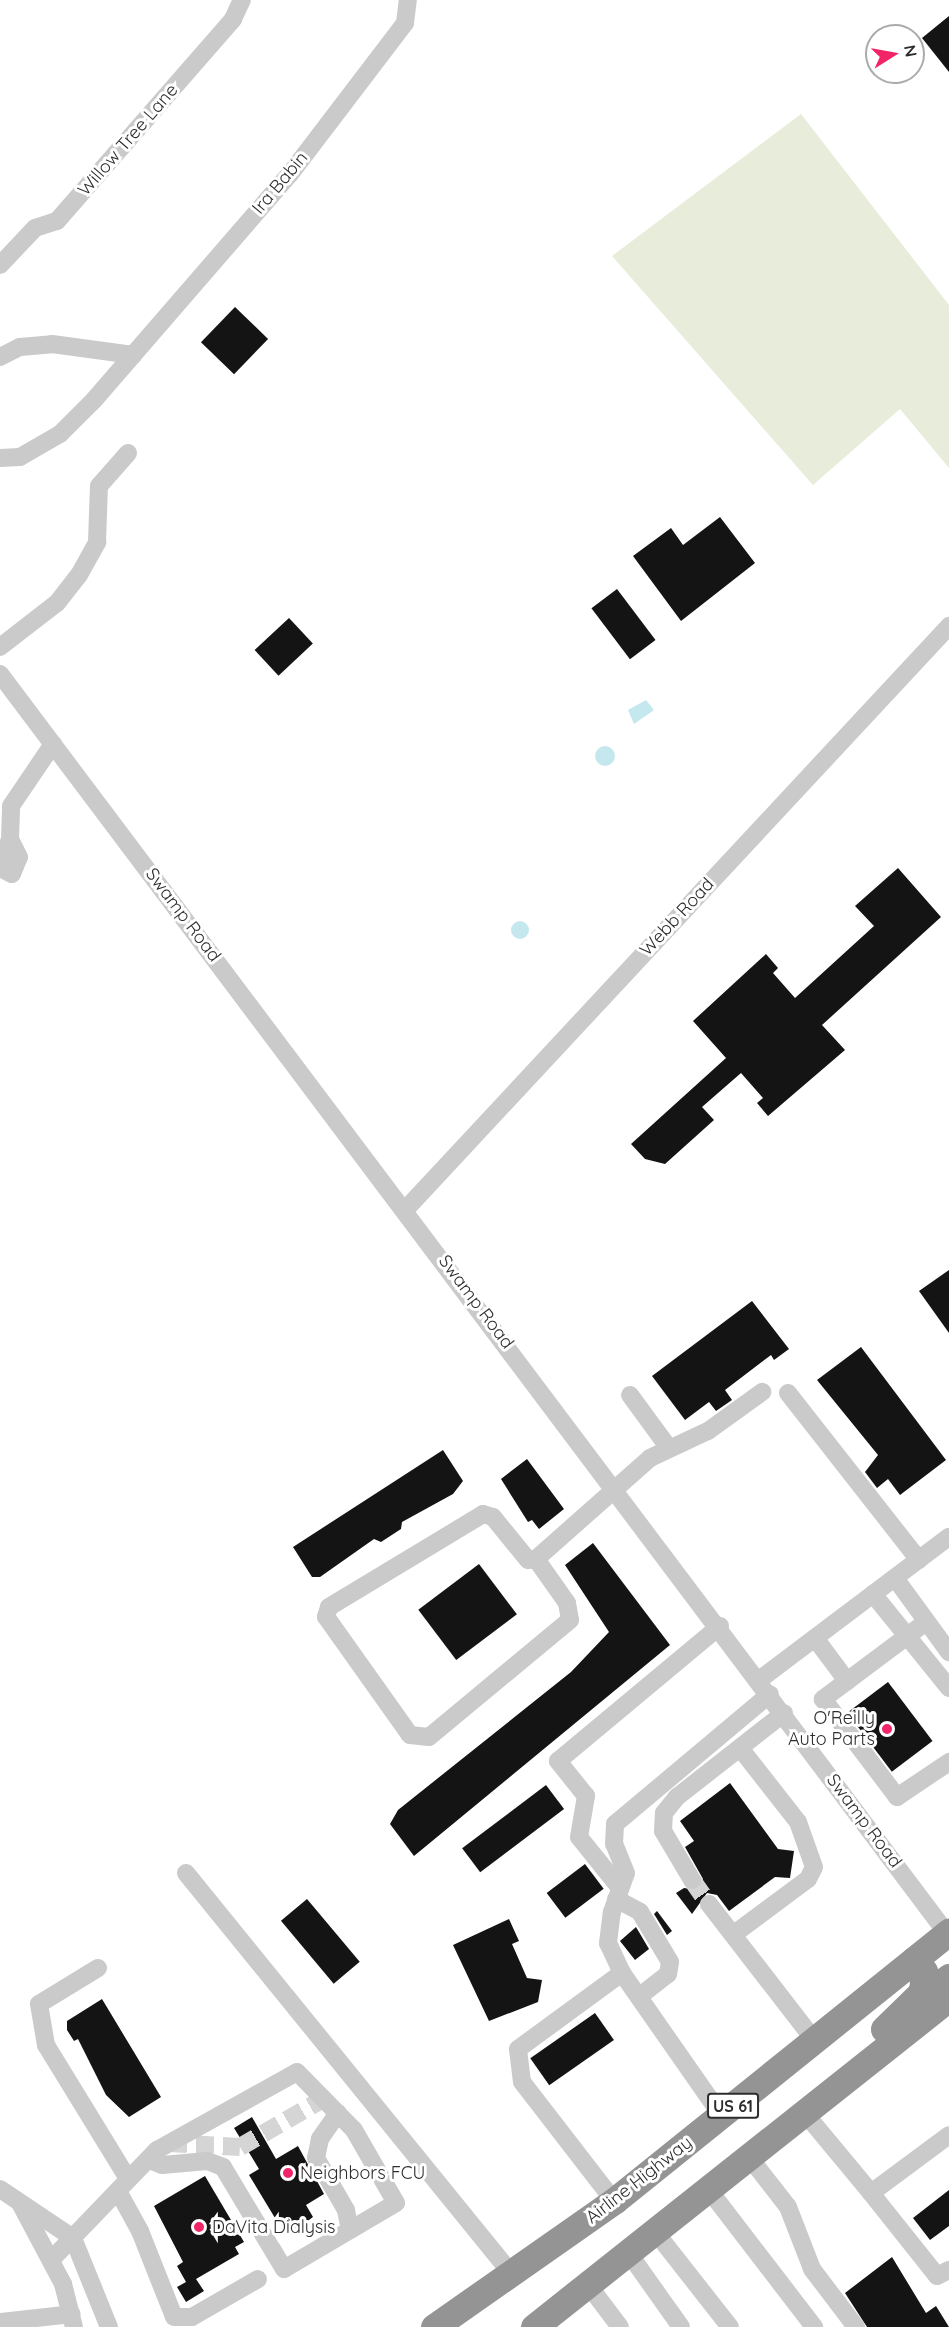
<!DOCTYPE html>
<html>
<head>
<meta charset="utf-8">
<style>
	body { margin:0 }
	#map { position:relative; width:949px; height:2327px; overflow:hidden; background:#fff; font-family:Quicksand,sans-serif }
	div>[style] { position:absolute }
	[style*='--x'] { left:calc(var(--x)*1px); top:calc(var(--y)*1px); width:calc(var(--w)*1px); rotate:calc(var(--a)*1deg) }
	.green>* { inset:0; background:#e8ecda }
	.water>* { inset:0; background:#c4e8ed }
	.round { border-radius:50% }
	.building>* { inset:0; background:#141414; transform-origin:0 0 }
	.minor-tunnel>* { height:18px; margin-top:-9px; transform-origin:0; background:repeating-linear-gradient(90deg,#d5d5d5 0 18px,transparent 0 27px) }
	.minor>* { height:18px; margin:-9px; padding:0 9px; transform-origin:9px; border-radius:9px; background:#cacaca }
	.highway>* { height:27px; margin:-13.5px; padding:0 13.5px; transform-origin:13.5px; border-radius:13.5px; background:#949494 }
	.dots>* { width:16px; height:16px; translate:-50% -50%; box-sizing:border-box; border:3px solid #fff; border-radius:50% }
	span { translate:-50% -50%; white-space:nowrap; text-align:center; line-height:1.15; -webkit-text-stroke:6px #fff; paint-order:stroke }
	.shield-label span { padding:2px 4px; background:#fff; border:2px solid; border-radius:4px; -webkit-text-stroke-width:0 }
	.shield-label { font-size:16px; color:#2d2d2d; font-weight:700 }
	.street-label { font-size:18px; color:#2d2d2d }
	.poi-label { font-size:18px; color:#2d2d2d }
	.right { translate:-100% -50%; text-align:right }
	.left { translate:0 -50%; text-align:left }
	.north { position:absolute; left:865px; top:24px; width:60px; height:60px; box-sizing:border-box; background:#fff; border:2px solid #ababab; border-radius:50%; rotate:79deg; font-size:16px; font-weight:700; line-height:24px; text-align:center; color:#2d2d2d }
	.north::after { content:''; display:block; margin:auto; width:21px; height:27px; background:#f02467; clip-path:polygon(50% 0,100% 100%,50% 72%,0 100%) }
</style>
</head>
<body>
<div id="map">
	<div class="green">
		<div style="clip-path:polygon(801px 114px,949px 305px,949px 468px,900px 409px,813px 485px,612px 256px)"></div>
	</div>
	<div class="water">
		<div style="clip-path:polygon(646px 700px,654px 710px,634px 724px,628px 710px)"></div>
		<div class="round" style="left:595px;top:746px;width:20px;height:20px"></div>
		<div class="round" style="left:511px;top:921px;width:18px;height:18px"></div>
	</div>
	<div class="building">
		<div style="clip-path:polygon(949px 16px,949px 72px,922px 38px)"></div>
		<div style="left:235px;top:307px;width:46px;height:49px;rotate:44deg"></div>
		<div style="clip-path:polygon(720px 517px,755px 563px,681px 621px,633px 556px,671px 528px,683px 545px)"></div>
		<div style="left:617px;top:589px;width:64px;height:32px;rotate:53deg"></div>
		<div style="left:289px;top:618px;width:35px;height:47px;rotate:47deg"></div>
		<div style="clip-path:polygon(898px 868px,941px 917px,822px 1025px,845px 1050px,768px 1116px,757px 1103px,763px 1098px,741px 1073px,702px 1107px,714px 1120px,665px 1164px,645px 1159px,631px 1144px,726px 1058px,693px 1021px,766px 954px,778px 968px,773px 973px,795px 998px,874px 926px,855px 906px)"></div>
		<div style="clip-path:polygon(949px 1270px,949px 1333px,919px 1291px)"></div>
		<div style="clip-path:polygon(752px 1301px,789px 1349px,774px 1360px,771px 1355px,725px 1390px,732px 1400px,716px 1411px,709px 1402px,685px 1420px,652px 1376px)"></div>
		<div style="clip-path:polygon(861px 1347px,946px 1460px,900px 1495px,888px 1479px,877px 1488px,865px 1472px,878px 1455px,817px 1380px)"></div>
		<div style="clip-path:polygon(443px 1450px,463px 1481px,453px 1494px,402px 1522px,401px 1529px,381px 1542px,374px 1539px,320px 1577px,312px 1577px,293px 1547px)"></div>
		<div style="clip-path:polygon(527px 1459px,564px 1509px,539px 1529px,532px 1520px,528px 1522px,501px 1479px)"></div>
		<div style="clip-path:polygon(593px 1543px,670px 1645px,414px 1856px,390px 1824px,398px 1810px,571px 1672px,609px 1632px,565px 1565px)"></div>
		<div style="left:479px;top:1564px;width:63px;height:76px;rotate:53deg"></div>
		<div style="left:888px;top:1682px;width:74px;height:51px;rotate:53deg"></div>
		<div style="clip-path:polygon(730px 1783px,778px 1849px,794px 1851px,790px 1878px,775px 1877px,729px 1911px,717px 1895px,707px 1893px,692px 1914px,676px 1893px,684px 1888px,697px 1890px,703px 1879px,685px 1847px,694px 1841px,680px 1821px)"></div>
		<div style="left:546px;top:1785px;width:30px;height:105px;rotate:53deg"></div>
		<div style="left:585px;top:1864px;width:31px;height:48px;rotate:53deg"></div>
		<div style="left:307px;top:1899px;width:82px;height:34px;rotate:50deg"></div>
		<div style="clip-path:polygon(657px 1911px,672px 1931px,667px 1935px,654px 1914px)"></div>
		<div style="clip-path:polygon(509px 1919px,519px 1941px,512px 1944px,527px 1978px,542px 1980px,538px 2002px,489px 2021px,453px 1945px)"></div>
		<div style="clip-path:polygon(636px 1927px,649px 1949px,635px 1960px,620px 1941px)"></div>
		<div style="clip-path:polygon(102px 1999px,161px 2097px,129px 2117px,106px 2095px,78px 2039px,74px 2041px,67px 2030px,67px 2021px)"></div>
		<div style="left:595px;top:2013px;width:33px;height:79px;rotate:55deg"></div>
		<div style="clip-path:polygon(252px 2117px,276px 2159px,298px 2146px,324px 2194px,306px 2205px,313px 2217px,301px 2226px,294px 2228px,287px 2217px,278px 2223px,249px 2175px,259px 2169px,234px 2128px)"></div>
		<div style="clip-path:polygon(205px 2176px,244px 2242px,235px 2247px,239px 2254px,196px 2279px,204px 2291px,186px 2302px,177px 2287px,186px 2282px,177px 2266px,183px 2262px,154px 2206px)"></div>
		<div style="clip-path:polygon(949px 2190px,949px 2226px,930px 2240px,913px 2218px)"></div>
		<div style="clip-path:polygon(892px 2257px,926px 2313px,936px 2306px,949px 2327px,867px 2327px,845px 2293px)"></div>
	</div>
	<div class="minor-tunnel">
		<div style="--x:692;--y:1880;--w:29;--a:55"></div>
		<div style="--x:169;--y:2143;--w:71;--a:3.2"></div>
		<div style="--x:240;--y:2147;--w:96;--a:-30"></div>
	</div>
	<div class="minor">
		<div style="--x:0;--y:265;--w:51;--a:-46.6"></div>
		<div style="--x:35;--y:228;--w:23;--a:-18"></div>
		<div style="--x:57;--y:221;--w:268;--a:-48.9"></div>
		<div style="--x:233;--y:19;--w:21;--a:-65"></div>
		<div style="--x:0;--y:357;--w:22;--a:-27"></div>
		<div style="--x:20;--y:347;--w:32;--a:-5"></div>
		<div style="--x:52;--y:344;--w:82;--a:7.7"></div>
		<div style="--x:0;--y:458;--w:20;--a:-3"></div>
		<div style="--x:20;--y:457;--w:46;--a:-29.9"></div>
		<div style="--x:60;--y:434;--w:48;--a:-45"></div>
		<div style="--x:94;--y:400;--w:299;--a:-49.1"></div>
		<div style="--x:290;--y:174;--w:190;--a:-52.7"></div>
		<div style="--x:405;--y:23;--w:23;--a:-83"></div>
		<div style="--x:0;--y:647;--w:72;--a:-37.7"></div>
		<div style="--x:57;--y:603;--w:36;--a:-52"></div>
		<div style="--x:79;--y:575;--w:38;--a:-61"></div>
		<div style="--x:97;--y:542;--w:56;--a:-88"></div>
		<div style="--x:99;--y:486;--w:44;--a:-48.7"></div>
		<div style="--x:0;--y:674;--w:1579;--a:53.06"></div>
		<div style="--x:10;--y:839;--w:31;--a:109"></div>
		<div style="--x:0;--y:868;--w:13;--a:27"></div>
		<div style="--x:12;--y:874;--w:18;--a:-68"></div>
		<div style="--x:19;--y:857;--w:20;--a:-117"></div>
		<div style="--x:10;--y:839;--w:33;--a:-88"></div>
		<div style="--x:11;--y:806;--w:75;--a:-55.9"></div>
		<div style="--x:406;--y:1209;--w:797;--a:-47.03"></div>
		<div style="--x:788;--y:1393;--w:212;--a:51.9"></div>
		<div style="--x:630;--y:1395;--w:64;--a:53.8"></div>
		<div style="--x:536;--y:1559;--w:54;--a:54.8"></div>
		<div style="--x:567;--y:1603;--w:17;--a:80"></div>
		<div style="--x:570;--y:1620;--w:183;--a:140.3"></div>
		<div style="--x:429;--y:1737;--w:19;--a:-174"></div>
		<div style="--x:410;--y:1735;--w:145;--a:-125.4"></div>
		<div style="--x:326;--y:1617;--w:10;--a:-73"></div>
		<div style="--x:329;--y:1607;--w:180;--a:-31.1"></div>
		<div style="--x:483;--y:1514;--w:10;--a:17"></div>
		<div style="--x:493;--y:1517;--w:55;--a:50.9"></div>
		<div style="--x:528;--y:1560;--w:8;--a:-7"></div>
		<div style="--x:536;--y:1559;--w:152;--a:-41.5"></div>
		<div style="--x:650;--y:1458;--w:64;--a:-25"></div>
		<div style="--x:708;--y:1431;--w:67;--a:-35.8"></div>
		<div style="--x:895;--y:1578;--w:92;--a:53.9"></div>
		<div style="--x:873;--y:1594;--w:121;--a:51"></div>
		<div style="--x:926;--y:1622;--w:129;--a:143.2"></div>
		<div style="--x:823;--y:1699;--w:123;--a:52.9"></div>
		<div style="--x:897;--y:1797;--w:63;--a:-33.9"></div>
		<div style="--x:815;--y:1638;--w:54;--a:53.3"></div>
		<div style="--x:759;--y:1680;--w:238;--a:-37"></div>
		<div style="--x:186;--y:1873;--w:515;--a:50.91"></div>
		<div style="--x:692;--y:1880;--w:57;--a:-120.6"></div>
		<div style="--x:663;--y:1831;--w:18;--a:-87"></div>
		<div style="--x:664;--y:1813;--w:21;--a:-51"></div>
		<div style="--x:677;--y:1797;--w:136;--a:-38.1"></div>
		<div style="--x:620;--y:1888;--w:65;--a:-128.8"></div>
		<div style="--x:579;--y:1837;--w:42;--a:-80.3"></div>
		<div style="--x:586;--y:1796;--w:45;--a:-128.7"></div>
		<div style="--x:558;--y:1761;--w:211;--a:-39.8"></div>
		<div style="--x:616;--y:1899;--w:27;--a:28"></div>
		<div style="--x:640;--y:1912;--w:58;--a:59"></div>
		<div style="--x:670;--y:1962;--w:12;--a:99"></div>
		<div style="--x:668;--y:1974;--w:37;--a:142"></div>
		<div style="--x:709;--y:1904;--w:172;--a:52.3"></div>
		<div style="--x:734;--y:1934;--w:92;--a:-36.6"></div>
		<div style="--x:808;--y:1879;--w:13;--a:-63"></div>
		<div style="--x:814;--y:1867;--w:48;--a:-109.6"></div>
		<div style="--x:798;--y:1822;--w:94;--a:-128.1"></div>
		<div style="--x:98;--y:1968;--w:69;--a:148.6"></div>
		<div style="--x:39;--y:2004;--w:42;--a:80.3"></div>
		<div style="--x:46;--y:2045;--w:157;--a:58.5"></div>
		<div style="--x:622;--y:1973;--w:33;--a:-115"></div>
		<div style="--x:608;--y:1943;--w:31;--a:-83"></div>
		<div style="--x:612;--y:1912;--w:41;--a:-70.3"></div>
		<div style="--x:626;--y:1873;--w:31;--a:-112"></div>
		<div style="--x:614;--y:1844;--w:20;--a:-87"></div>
		<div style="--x:615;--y:1824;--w:202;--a:-40"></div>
		<div style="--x:803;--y:2111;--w:107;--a:50.3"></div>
		<div style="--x:871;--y:2193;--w:97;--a:-36.6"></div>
		<div style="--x:338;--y:2113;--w:32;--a:125"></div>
		<div style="--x:320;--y:2139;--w:19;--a:102"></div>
		<div style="--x:316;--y:2158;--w:60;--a:60"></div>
		<div style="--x:346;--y:2210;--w:20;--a:79"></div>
		<div style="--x:749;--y:2157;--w:63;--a:52"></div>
		<div style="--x:788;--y:2207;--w:66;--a:68.8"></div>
		<div style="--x:812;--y:2269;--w:73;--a:52.8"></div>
		<div style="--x:0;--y:2189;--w:88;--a:33.9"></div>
		<div style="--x:73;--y:2238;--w:96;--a:68"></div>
		<div style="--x:709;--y:2190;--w:173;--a:52.5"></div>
		<div style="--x:118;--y:2191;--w:46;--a:61.2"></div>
		<div style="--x:140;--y:2231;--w:92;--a:68.4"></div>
		<div style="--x:174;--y:2317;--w:18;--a:0"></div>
		<div style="--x:192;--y:2317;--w:76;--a:-29.9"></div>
		<div style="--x:871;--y:2193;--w:106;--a:51.5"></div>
		<div style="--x:937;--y:2276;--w:13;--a:-27"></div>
		<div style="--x:614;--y:2201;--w:150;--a:-127.7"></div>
		<div style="--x:522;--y:2082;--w:33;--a:-97"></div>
		<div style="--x:518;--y:2049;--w:129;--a:-36.2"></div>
		<div style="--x:622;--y:1973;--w:173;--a:55.1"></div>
		<div style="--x:20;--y:2203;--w:92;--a:62"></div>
		<div style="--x:63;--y:2284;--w:44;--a:75.7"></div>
		<div style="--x:657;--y:2234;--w:118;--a:51.9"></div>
		<div style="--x:630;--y:2255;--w:88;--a:54.7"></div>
		<div style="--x:51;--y:2260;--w:153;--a:-46.1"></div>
		<div style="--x:157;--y:2150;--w:160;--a:-29.1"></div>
		<div style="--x:297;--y:2072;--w:81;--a:45.5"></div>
		<div style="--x:354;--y:2130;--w:84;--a:60.1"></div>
		<div style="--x:396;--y:2203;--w:130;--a:149.5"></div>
		<div style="--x:284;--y:2269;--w:119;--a:-120.9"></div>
		<div style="--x:223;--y:2167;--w:17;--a:-159"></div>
		<div style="--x:207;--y:2161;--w:45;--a:174.9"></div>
		<div style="--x:162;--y:2165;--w:11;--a:-158"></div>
		<div style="--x:589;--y:2286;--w:51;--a:52.9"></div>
		<div style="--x:0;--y:2322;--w:72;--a:-6.3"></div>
	</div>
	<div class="highway">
		<div style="--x:917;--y:2002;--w:41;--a:-38"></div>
		<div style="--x:884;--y:2029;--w:53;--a:-44.2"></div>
		<div style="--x:922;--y:1992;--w:21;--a:-85"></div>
		<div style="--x:924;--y:1971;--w:15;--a:-132"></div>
		<div style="--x:434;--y:2327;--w:220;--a:-35"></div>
		<div style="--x:614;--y:2201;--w:430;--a:-38.8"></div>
		<div style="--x:534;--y:2327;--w:530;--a:-38.41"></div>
	</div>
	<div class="dots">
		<div style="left:887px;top:1729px;background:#f02467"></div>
		<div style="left:288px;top:2173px;background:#f02467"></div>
		<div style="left:199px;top:2227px;background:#f02467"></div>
	</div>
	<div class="shield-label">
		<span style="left:733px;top:2106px">US 61</span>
	</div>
	<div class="street-label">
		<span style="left:128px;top:140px;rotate:-49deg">Willow Tree Lane</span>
		<span style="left:280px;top:183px;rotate:-50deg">Ira Babin</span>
		<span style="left:183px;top:915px;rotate:53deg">Swamp Road</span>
		<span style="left:677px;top:917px;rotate:-47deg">Webb Road</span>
		<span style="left:476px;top:1302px;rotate:53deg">Swamp Road</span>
		<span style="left:864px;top:1821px;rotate:53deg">Swamp Road</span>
		<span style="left:639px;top:2180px;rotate:-38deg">Airline Highway</span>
	</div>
	<div class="poi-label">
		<span class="right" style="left:875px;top:1729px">O'Reilly<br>Auto Parts</span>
		<span class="left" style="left:300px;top:2173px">Neighbors FCU</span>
		<span class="left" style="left:212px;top:2227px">DaVita Dialysis</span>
	</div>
	<div class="north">N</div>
</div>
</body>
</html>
